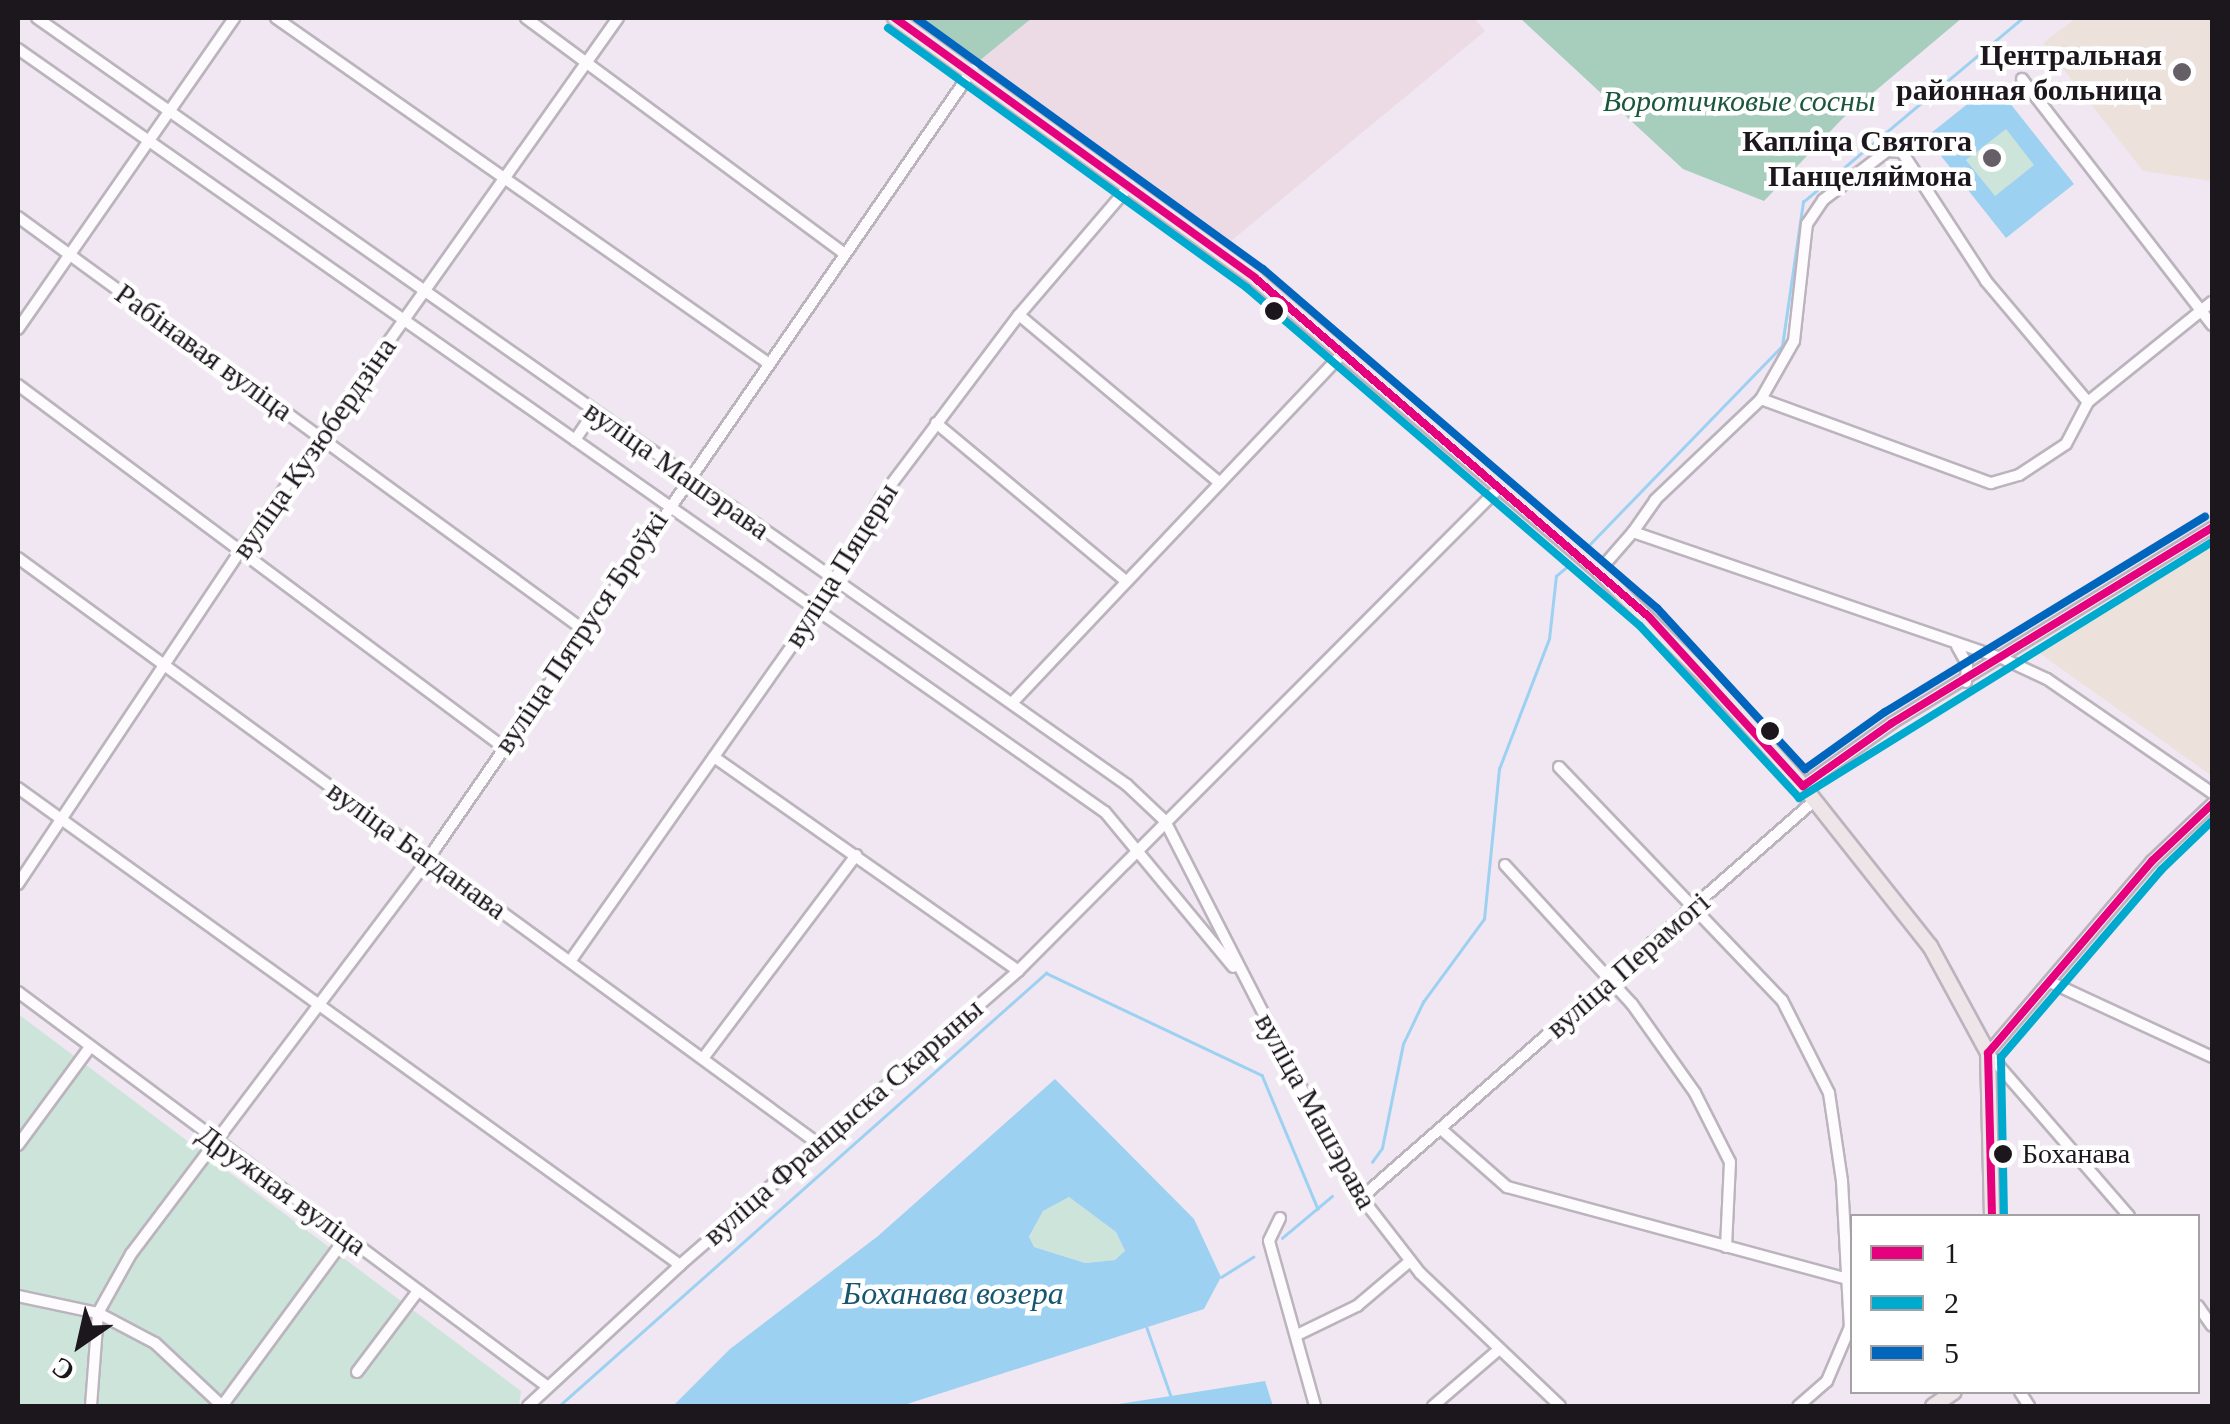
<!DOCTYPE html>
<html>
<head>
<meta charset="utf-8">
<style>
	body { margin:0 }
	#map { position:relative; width:2230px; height:1424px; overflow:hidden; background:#f0e7f2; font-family:"Times New Roman",serif }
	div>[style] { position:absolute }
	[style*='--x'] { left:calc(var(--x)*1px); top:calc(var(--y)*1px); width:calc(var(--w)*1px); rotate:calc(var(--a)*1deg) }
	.education>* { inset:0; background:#ecdae5 }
	.medical>* { inset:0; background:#ece2db }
	.green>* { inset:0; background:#cce4da; transform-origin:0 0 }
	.forest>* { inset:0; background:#a7cdbd }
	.water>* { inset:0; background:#9dd1f1 }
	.stream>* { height:2.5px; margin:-1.25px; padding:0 1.25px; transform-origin:1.25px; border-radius:1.25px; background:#9dd1f1 }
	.roads { filter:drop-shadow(2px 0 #bbb4bd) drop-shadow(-2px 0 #bbb4bd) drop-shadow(0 2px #bbb4bd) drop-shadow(0 -2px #bbb4bd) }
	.minor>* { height:10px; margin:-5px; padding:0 5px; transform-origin:5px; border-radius:5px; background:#fdfbfd }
	.major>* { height:14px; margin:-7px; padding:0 7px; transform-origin:7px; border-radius:7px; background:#ede5e8 }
	.bus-1>* { height:8px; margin:-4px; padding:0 4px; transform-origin:4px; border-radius:4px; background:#e5007d }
	.bus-2>* { height:8px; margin:-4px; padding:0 4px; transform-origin:4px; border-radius:4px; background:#00a9ce }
	.bus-3>* { height:8px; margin:-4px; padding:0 4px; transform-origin:4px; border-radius:4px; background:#0065bd }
	.dots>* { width:28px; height:28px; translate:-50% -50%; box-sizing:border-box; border:5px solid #fff; border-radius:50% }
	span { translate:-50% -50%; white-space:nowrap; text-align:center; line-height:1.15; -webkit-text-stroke:9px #fff; paint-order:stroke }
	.bus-label { font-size:28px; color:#1c161d }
	.left { translate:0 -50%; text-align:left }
	.poi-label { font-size:30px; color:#1c161d; font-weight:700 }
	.right { translate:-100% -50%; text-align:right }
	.park-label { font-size:30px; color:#1c573d; font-style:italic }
	.street-label { font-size:30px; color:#1c161d }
	.water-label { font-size:32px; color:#185570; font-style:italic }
	.frame { position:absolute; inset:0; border:20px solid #1c161d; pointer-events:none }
	.legend { position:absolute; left:1850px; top:1214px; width:350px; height:180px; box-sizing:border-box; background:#fff; border:2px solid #a4a2a5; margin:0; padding:12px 18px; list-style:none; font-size:30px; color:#1c161d }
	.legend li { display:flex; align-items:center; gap:20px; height:50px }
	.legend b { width:50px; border:2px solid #a4a2a5 }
	.north { position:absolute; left:30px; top:1294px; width:100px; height:100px; -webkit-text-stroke:8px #fff; paint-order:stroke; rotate:214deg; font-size:28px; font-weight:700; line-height:40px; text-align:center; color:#1c161d }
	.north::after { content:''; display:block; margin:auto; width:35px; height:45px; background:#1c161d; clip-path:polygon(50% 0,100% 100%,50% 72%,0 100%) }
</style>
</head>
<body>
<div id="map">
	<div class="education">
		<div style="clip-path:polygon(1032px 18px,1474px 18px,1485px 31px,1231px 241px,979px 61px)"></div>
	</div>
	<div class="medical">
		<div style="clip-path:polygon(2076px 18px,2212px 18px,2212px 181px,2143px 171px,2043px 43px)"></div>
		<div style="clip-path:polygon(2212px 541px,2212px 776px,2039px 653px)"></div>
	</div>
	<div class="green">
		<div style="left:2006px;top:128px;width:47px;height:51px;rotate:52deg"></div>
		<div style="clip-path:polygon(18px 1014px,521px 1391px,519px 1406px,18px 1406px)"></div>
		<div style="clip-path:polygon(1069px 1197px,1116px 1232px,1125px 1252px,1115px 1260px,1085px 1263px,1034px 1247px,1029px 1238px,1043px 1211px)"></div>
	</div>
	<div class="forest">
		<div style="clip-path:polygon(914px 18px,1032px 18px,979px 61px)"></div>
		<div style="clip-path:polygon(1520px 18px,1962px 18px,1843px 118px,1764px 201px,1683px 169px)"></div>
	</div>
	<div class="water">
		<div style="clip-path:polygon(evenodd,1994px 83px,2074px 184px,2006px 238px,1926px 137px,1994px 83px,2006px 129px,2034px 165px,1995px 196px,1966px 160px,2006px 129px)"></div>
		<div style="clip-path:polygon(evenodd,1055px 1079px,1194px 1219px,1221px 1277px,1204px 1309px,901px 1406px,673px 1406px,730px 1349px,878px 1236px,1055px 1079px,1069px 1197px,1116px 1232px,1125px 1251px,1115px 1260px,1085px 1263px,1034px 1247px,1029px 1237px,1043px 1211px,1069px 1197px)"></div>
		<div style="clip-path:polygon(1265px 1381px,1273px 1406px,1105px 1406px,1171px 1396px)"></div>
	</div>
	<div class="stream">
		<div style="--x:1590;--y:544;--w:276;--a:-45.9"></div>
		<div style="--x:1782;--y:346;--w:146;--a:-81.7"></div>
		<div style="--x:1803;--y:202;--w:286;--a:-40"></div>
		<div style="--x:1372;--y:1162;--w:17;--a:-54"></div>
		<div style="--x:1382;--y:1148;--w:106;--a:-78.6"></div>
		<div style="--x:1403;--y:1044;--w:47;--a:-64.5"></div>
		<div style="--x:1423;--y:1002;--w:103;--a:-53.7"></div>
		<div style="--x:1484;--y:919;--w:151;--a:-84.3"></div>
		<div style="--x:1499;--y:769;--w:139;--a:-69"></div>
		<div style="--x:1549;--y:639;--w:63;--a:-83.7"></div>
		<div style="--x:1556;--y:576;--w:17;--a:-40"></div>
		<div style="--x:1282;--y:1238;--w:65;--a:-40"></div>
		<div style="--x:1221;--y:1277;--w:38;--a:-32"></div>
		<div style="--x:1147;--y:1328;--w:72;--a:70.6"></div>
		<div style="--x:559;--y:1406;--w:652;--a:-41.64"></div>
		<div style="--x:1046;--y:973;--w:239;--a:25.3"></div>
		<div style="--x:1262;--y:1075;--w:145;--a:67.3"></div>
	</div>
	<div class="roads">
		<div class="minor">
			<div style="--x:37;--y:18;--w:1333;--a:35.13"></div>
			<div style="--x:1127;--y:785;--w:52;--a:43.5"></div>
			<div style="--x:1165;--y:821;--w:408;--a:62.9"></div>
			<div style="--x:1351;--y:1184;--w:113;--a:52.2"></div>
			<div style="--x:1420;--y:1273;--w:193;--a:43.5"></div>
			<div style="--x:276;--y:18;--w:601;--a:35.04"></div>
			<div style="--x:526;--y:18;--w:395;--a:36.5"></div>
			<div style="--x:18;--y:49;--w:1328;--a:35.07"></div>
			<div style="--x:1105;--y:812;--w:201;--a:50.4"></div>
			<div style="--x:2022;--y:79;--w:311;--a:52.3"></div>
			<div style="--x:18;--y:217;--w:701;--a:36.12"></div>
			<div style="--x:1019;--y:315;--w:261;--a:39.9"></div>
			<div style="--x:18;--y:329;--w:379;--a:-55.2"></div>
			<div style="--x:18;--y:385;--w:604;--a:36.72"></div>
			<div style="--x:1761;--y:399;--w:245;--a:20.1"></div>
			<div style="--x:1991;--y:483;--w:29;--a:-16"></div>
			<div style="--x:2019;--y:475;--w:56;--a:-33.4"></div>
			<div style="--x:2066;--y:444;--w:47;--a:-62.4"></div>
			<div style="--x:2088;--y:402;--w:159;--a:-38.9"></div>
			<div style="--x:936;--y:423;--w:244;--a:39.8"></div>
			<div style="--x:575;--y:440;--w:34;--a:-56"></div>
			<div style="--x:1633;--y:532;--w:39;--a:-55"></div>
			<div style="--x:1655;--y:500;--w:146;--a:-43.6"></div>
			<div style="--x:1761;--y:399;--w:67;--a:-60.4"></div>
			<div style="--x:1794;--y:341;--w:118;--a:-83.7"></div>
			<div style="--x:1807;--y:224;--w:29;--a:-56"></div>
			<div style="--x:1823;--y:200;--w:81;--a:-37.4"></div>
			<div style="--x:1887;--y:151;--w:15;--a:4"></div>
			<div style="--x:1902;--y:152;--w:154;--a:56.9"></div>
			<div style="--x:1986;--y:281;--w:158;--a:49.9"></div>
			<div style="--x:18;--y:558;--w:989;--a:36.2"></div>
			<div style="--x:1599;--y:571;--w:52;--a:-48.9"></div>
			<div style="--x:1633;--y:532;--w:394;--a:18.9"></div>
			<div style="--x:2006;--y:660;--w:45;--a:24.9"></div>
			<div style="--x:2047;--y:679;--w:201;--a:34.6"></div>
			<div style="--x:1957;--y:646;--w:21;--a:61"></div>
			<div style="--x:1967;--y:664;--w:18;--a:93"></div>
			<div style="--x:1012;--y:703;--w:479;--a:-46.6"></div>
			<div style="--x:714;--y:757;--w:372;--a:35.1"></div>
			<div style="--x:1559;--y:767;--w:323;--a:46.3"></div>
			<div style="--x:1782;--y:1000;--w:104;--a:63.2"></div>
			<div style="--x:1829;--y:1093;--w:89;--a:81.6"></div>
			<div style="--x:1842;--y:1181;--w:146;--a:86.9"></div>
			<div style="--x:1850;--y:1327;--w:59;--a:113.1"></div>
			<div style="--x:1827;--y:1381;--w:38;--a:139"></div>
			<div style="--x:1803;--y:786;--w:109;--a:-35.3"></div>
			<div style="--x:1892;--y:723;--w:375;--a:-31.4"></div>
			<div style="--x:18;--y:788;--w:816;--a:35.77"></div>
			<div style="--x:680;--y:1265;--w:448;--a:-41"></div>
			<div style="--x:1018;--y:971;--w:682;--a:-45.12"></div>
			<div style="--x:1505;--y:865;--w:188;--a:47.6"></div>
			<div style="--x:1632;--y:1004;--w:109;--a:54.7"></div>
			<div style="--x:1695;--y:1093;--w:77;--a:63.1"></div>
			<div style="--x:1730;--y:1162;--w:85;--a:92.7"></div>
			<div style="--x:18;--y:884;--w:397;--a:-56.3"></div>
			<div style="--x:238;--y:554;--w:657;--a:-54.67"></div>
			<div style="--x:571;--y:960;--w:428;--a:-54.9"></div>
			<div style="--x:817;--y:610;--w:129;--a:-60.3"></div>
			<div style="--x:881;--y:498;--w:229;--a:-53"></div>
			<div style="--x:1019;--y:315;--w:171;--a:-49.5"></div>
			<div style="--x:2050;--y:982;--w:179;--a:24.8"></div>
			<div style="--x:18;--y:992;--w:661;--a:36.7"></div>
			<div style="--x:704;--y:1057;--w:253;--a:-53"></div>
			<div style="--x:1441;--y:1129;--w:88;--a:41.3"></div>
			<div style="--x:1507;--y:1187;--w:357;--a:15.1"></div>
			<div style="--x:18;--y:1145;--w:122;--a:-53.7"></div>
			<div style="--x:1361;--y:1198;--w:604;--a:-41.24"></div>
			<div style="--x:2129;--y:1216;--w:216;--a:-130.9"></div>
			<div style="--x:1988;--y:1053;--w:253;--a:-49.5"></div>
			<div style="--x:2152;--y:861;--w:83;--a:-43.5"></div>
			<div style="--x:1280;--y:1218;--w:25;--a:116"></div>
			<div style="--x:1269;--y:1241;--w:171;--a:74.4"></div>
			<div style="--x:18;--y:1296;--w:82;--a:12"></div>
			<div style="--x:98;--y:1313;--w:64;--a:27.8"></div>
			<div style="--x:155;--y:1343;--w:92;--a:43.2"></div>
			<div style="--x:2198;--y:1306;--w:24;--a:55"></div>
			<div style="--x:1297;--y:1335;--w:67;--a:-25.8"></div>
			<div style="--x:1357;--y:1306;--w:70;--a:-40.3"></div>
			<div style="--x:357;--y:1372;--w:101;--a:-53"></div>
			<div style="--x:2020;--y:1392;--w:17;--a:57"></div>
			<div style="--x:91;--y:1406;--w:93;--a:-85.7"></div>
			<div style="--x:98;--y:1313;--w:68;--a:-60.8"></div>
			<div style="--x:131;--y:1254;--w:491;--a:-53"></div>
			<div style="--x:426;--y:862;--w:963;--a:-55.4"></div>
			<div style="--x:222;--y:1406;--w:210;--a:-53.7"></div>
			<div style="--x:528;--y:1406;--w:207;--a:-42.8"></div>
			<div style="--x:1433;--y:1406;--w:86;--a:-40.7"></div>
		</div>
		<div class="major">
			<div style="--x:895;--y:18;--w:444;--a:35.8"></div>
			<div style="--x:1255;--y:278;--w:452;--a:40.4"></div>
			<div style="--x:1599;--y:571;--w:151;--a:44.7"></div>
			<div style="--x:1706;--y:677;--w:146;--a:48.3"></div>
			<div style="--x:1803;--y:786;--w:204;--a:51.6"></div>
			<div style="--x:1930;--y:946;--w:122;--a:61.5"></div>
			<div style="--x:1988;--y:1053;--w:163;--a:88.6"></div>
			<div style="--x:1933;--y:1406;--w:25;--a:-34"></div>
		</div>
	</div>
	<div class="bus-1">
		<div style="--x:895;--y:18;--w:444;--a:35.8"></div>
		<div style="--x:1255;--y:278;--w:520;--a:40.71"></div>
		<div style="--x:1649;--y:617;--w:229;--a:47.7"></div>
		<div style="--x:1803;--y:786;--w:109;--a:-35.3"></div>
		<div style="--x:1892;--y:723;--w:375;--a:-31.4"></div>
		<div style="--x:1992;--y:1216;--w:163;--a:-91.4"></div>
		<div style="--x:1988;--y:1053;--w:253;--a:-49.5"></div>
		<div style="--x:2152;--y:861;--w:83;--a:-43.5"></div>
	</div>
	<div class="bus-2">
		<div style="--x:888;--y:28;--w:443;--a:35.9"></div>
		<div style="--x:1247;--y:288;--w:518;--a:40.7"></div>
		<div style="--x:1640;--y:626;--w:234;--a:47.2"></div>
		<div style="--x:1799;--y:798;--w:486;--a:-31.8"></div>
		<div style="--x:2004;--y:1216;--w:159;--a:-91.1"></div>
		<div style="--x:2001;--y:1057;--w:246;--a:-49.4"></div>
		<div style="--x:2161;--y:870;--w:71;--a:-43.9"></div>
	</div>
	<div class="bus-3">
		<div style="--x:916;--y:18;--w:428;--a:35.9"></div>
		<div style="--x:1263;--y:269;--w:520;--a:40.71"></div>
		<div style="--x:1657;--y:608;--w:219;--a:47.4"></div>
		<div style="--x:1805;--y:769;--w:98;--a:-35.5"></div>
		<div style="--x:1885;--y:712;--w:375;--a:-31.4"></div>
	</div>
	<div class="dots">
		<div style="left:2182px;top:72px;background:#665f68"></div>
		<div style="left:1992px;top:158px;background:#665f68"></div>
		<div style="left:1274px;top:311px;background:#1c161d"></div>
		<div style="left:1770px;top:731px;background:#1c161d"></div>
		<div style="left:2003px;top:1154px;background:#1c161d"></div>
	</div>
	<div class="bus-label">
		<span class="left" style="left:2022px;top:1154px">Боханава</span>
	</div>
	<div class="poi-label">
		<span class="right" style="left:2162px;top:72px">Центральная<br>районная больница</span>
		<span class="right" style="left:1972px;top:158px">Капліца Святога<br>Панцеляймона</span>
	</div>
	<div class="park-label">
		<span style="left:1739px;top:101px">Воротичковые сосны</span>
	</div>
	<div class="street-label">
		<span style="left:204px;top:352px;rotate:36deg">Рабінавая вуліца</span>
		<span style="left:314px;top:448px;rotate:-55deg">вуліца Кузюбердзіна</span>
		<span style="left:677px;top:470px;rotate:35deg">вуліца Машэрава</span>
		<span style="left:841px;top:565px;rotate:-58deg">вуліца Пяцеры</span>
		<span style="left:581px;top:632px;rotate:-56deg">вуліца Пятруся Броўкі</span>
		<span style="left:417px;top:850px;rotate:36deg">вуліца Багданава</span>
		<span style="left:1628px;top:965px;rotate:-41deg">вуліца Перамогі</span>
		<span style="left:1316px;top:1111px;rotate:61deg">вуліца Машэрава</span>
		<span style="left:843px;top:1122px;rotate:-41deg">вуліца Францыска Скарыны</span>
		<span style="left:282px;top:1190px;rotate:36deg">Дружная вуліца</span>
	</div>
	<div class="water-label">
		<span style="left:953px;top:1293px">Боханава возера</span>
	</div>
	<div class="frame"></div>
	<ul class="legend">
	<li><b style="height:12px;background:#e5007d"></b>1</li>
	<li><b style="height:12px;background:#00a9ce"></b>2</li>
	<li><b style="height:12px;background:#0065bd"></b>5</li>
	</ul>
	<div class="north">С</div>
</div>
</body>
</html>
